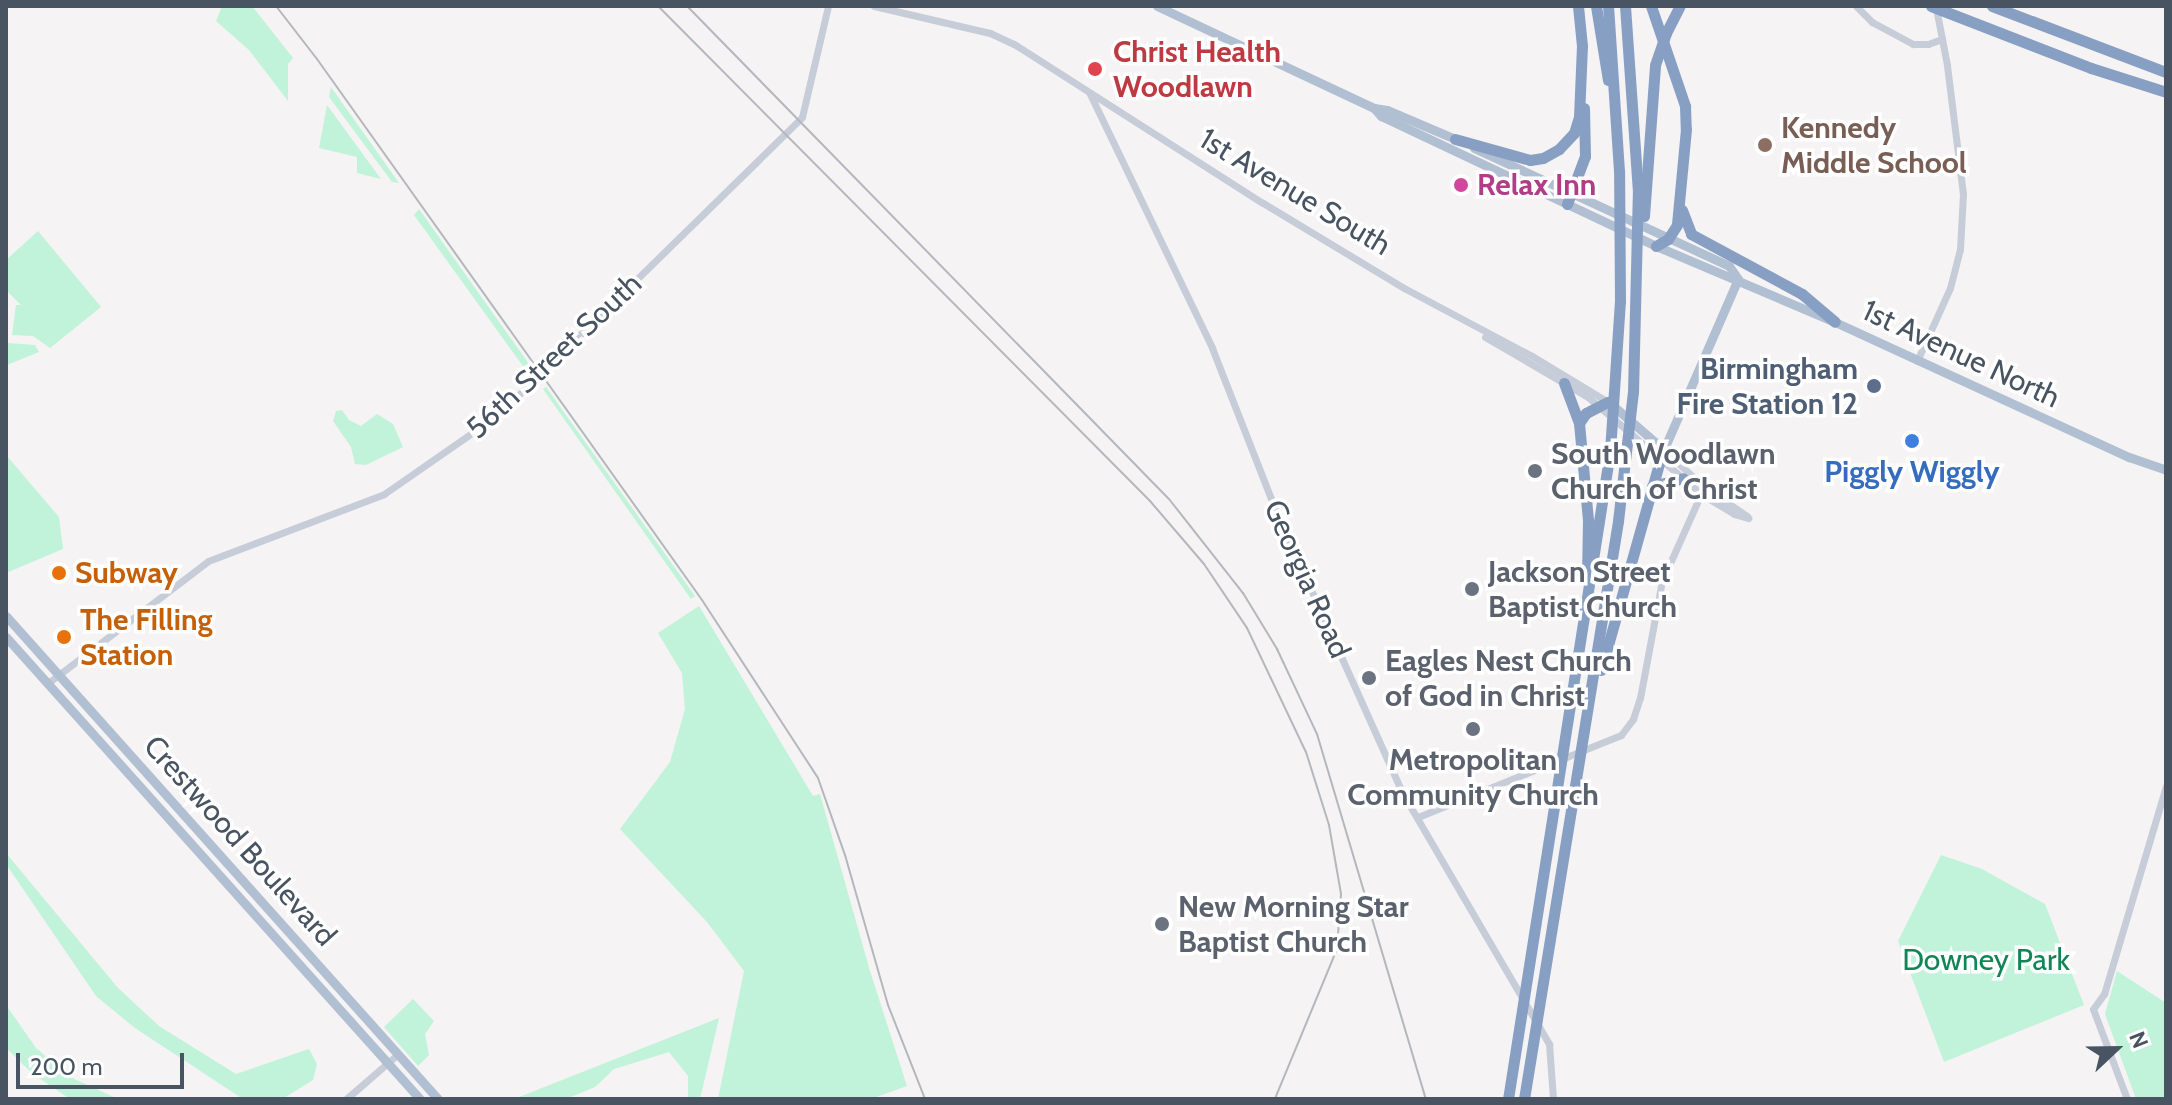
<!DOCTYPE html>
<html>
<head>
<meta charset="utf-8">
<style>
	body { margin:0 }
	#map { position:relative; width:2172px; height:1105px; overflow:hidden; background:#f5f3f3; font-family:Cabin,sans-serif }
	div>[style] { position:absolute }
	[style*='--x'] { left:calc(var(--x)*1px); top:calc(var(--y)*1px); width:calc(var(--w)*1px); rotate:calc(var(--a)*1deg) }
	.green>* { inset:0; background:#c0f3d9 }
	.minor>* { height:7px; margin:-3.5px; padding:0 3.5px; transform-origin:3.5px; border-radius:3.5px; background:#c6cdd8 }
	.major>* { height:9px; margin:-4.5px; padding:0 4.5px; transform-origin:4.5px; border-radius:4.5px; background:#b1bfd2 }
	.highway>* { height:11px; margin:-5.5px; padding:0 5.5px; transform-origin:5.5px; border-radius:5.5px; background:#889fc4 }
	.rail>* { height:2px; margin:-1px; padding:0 1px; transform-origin:1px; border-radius:1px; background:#b4b7bd }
	.dots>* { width:22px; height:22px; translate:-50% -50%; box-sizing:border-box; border:4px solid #fff; border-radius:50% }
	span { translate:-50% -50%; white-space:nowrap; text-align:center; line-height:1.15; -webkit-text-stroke:7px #fff; paint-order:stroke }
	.health-label { font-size:30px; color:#be3a42; font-weight:700 }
	.left { translate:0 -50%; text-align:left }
	.education-label { font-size:30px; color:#785e54; font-weight:700 }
	.hotel-label { font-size:30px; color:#b23c85; font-weight:700 }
	.street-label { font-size:30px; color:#495462 }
	.service-label { font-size:30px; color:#4e5e75; font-weight:700 }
	.right { translate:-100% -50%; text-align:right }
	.worship-label { font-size:30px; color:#5b616d; font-weight:700 }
	.shop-label { font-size:30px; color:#366cbe; font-weight:700 }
	.food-label { font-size:30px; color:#c56008; font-weight:700 }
	.park-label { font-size:30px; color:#118556 }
	.frame { position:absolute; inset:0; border:8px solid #495462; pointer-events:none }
	.north { position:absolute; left:2076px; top:1009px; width:80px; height:80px; -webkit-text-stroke:6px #fff; paint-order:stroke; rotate:68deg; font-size:22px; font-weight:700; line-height:32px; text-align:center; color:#495462 }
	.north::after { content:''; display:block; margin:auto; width:28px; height:36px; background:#495462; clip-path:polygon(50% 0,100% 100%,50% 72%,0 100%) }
	.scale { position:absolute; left:16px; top:1053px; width:168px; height:36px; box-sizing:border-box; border:4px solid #495462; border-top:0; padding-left:10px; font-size:24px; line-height:28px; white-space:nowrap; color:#495462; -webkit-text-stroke:6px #fff; paint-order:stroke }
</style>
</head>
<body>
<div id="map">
	<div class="green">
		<div style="clip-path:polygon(222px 6px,252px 6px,293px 58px,288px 64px,288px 101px,249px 50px,216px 21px)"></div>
		<div style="clip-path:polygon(331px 87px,399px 183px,392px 182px,329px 97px)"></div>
		<div style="clip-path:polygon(327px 105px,381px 179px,357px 173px,357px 157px,319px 148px)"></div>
		<div style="clip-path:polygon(419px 209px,534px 371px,530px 376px,414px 215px)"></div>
		<div style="clip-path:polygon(38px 231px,101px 307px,50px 348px,33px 336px,12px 335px,16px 305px,21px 305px,6px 290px,6px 260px)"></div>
		<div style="clip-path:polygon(7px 343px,35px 345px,39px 352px,7px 365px)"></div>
		<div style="clip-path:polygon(546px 387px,695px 596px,691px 599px,543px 389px)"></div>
		<div style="clip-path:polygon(342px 410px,349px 420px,361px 426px,377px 414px,393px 424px,403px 447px,366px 465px,355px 464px,351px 447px,333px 421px,336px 411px)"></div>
		<div style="clip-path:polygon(6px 455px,59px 517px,63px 549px,6px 573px)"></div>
		<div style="clip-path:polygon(699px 606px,813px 796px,820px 794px,870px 971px,907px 1086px,871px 1099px,718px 1099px,744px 971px,707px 922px,620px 829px,670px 762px,685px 709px,682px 673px,658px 633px)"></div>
		<div style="clip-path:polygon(6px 853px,118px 988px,159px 1026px,236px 1074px,309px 1049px,317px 1064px,313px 1080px,284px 1098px,243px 1099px,135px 1028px,96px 996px,6px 864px)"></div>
		<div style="clip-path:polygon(1941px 855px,1982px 869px,2045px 904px,2084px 1005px,1944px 1062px,1898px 941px)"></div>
		<div style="clip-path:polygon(2117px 971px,2166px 1003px,2166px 1099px,2136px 1099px,2105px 1014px)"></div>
		<div style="clip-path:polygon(413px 999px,434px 1021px,425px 1034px,429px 1055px,418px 1066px,384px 1027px)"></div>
		<div style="clip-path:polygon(6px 1005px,36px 1048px,70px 1077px,118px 1099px,70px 1099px,33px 1074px,6px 1048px)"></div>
		<div style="clip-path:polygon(719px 1018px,700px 1099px,688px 1099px,688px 1076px,669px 1052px,614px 1069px,595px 1087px,566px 1099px,514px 1099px)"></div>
	</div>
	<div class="minor">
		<div style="--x:874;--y:6;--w:119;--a:13.1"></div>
		<div style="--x:990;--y:33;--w:26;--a:25"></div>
		<div style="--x:1014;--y:44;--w:295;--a:32.6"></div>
		<div style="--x:1263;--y:203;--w:165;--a:31.1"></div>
		<div style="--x:1404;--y:288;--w:145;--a:28"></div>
		<div style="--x:1532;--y:356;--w:89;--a:31.2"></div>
		<div style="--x:1856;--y:6;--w:23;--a:45"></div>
		<div style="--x:1872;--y:22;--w:47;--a:28.2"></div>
		<div style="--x:1913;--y:44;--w:15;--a:0"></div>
		<div style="--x:1928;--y:44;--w:15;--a:-20"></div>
		<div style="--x:1090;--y:94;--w:282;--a:64.3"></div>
		<div style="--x:1212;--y:348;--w:178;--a:68.6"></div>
		<div style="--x:1277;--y:514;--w:307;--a:65.8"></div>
		<div style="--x:1403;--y:794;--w:290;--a:59.7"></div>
		<div style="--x:1549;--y:1044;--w:55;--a:85.8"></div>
		<div style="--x:1485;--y:337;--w:119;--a:30.2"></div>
		<div style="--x:1588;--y:397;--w:149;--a:40.6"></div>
		<div style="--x:1701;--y:494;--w:39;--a:31"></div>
		<div style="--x:1734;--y:514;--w:15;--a:16"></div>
		<div style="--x:1917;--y:361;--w:80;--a:-65.7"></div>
		<div style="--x:1950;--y:288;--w:40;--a:-75.6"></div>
		<div style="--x:1960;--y:249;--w:55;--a:-86.9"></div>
		<div style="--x:1963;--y:194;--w:130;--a:-97.1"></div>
		<div style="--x:1947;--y:65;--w:58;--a:-100.9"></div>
		<div style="--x:1663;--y:449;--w:56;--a:42.8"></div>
		<div style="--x:1704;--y:487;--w:52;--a:34"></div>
		<div style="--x:48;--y:683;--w:201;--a:-37.3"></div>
		<div style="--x:208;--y:561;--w:188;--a:-20.8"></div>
		<div style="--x:384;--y:494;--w:140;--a:-34.8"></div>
		<div style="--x:499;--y:414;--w:424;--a:-44.4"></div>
		<div style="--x:802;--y:117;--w:114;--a:-76.8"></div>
		<div style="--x:1418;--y:817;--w:219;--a:-22"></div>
		<div style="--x:1621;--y:735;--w:20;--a:-53"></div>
		<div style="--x:1633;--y:719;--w:22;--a:-72"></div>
		<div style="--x:1640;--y:698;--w:119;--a:-79.4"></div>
		<div style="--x:1662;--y:581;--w:103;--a:-65.9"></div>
		<div style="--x:346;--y:1099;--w:69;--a:-40.9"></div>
		<div style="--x:2127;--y:1099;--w:96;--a:-110.7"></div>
		<div style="--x:2093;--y:1009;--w:19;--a:-54"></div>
		<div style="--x:2104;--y:994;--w:217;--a:-73.4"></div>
	</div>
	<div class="major">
		<div style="--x:1157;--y:6;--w:240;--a:25.2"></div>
		<div style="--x:1374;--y:108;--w:13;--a:9"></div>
		<div style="--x:1387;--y:110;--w:79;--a:23"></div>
		<div style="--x:1374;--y:108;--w:11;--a:49"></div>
		<div style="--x:1381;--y:116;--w:304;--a:25.3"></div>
		<div style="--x:1656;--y:246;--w:194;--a:23"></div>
		<div style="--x:1835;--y:322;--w:324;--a:24.7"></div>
		<div style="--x:2129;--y:457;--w:39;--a:19"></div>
		<div style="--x:1474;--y:148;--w:281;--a:24.8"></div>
		<div style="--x:1729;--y:266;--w:16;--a:55"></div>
		<div style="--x:1611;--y:404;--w:69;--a:40.9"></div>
		<div style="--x:1661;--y:456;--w:193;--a:-66.5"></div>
		<div style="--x:6;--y:616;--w:648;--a:48.19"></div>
		<div style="--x:6;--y:637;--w:620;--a:48.14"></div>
	</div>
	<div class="highway">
		<div style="--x:1596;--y:6;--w:75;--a:80.8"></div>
		<div style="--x:1651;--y:6;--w:106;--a:71.2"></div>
		<div style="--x:1685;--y:106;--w:23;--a:88"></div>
		<div style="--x:1686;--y:129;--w:96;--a:95.4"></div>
		<div style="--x:1677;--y:225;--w:17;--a:123"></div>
		<div style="--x:1668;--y:239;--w:14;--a:150"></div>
		<div style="--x:1931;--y:6;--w:172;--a:21.2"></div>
		<div style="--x:2091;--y:68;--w:79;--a:17.7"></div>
		<div style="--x:1992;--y:6;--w:186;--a:20.8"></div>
		<div style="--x:1455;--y:139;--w:78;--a:15.6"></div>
		<div style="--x:1530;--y:160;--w:13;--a:-9"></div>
		<div style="--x:1543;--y:158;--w:18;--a:-29"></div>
		<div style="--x:1559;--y:149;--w:22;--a:-47"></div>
		<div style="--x:1574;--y:133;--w:17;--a:-73"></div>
		<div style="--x:1579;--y:117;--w:71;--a:-87.6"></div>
		<div style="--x:1582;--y:46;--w:40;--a:-95.7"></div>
		<div style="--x:1567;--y:204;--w:51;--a:-69.4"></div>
		<div style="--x:1585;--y:156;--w:48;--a:-91.2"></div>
		<div style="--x:1682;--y:210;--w:26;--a:69"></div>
		<div style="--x:1691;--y:234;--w:126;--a:28.4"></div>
		<div style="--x:1802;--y:294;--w:43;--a:40.3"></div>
		<div style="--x:1644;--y:216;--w:151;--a:-85.8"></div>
		<div style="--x:1655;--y:65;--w:34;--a:-71"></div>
		<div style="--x:1666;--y:33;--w:30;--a:-63"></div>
		<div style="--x:1564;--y:383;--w:43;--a:69.4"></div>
		<div style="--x:1579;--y:423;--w:97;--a:84.7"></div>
		<div style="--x:1588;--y:520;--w:55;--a:91"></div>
		<div style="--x:1579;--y:423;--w:12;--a:-55"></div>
		<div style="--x:1586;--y:413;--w:25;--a:-27"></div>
		<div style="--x:1652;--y:486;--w:32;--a:-14"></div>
		<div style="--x:1601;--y:670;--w:222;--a:-74.3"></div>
		<div style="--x:1508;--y:1099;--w:656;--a:-81.05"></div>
		<div style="--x:1610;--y:451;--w:150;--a:-86.2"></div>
		<div style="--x:1620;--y:301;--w:130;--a:-90.4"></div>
		<div style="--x:1619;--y:171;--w:165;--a:-93.8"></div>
		<div style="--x:1524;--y:1099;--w:586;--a:-80.76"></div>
		<div style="--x:1618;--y:521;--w:130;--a:-83.4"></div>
		<div style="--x:1633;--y:392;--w:200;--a:-88.6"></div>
		<div style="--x:1638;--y:192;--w:186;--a:-94"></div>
	</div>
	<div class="rail">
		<div style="--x:276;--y:6;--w:67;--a:52.3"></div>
		<div style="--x:317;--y:59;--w:664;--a:54.56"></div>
		<div style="--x:702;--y:600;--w:212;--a:56.9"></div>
		<div style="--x:818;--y:778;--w:82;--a:70.7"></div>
		<div style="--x:845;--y:855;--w:156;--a:74"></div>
		<div style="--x:888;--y:1005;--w:101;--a:68.5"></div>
		<div style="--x:658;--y:6;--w:698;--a:45.17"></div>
		<div style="--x:1150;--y:501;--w:83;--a:49.4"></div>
		<div style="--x:1204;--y:564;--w:77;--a:56.1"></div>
		<div style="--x:1247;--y:628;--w:137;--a:64.6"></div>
		<div style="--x:1306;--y:752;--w:77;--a:72.5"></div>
		<div style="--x:1329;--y:825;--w:70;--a:80.1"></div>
		<div style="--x:1341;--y:894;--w:55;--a:94.2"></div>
		<div style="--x:1337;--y:949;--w:162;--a:112.5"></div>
		<div style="--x:687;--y:6;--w:689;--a:45.65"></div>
		<div style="--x:1169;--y:499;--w:120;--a:51.8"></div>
		<div style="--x:1243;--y:593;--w:66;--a:58.7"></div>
		<div style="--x:1277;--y:649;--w:94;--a:64.8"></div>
		<div style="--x:1317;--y:734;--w:381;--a:73.4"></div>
	</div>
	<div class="dots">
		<div style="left:1095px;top:69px;background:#e0444e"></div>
		<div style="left:1765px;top:145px;background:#8d6e63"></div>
		<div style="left:1461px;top:185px;background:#d1479c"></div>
		<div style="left:1874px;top:386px;background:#5c6f8a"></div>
		<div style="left:1912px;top:441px;background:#3f7fe0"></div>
		<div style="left:1535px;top:471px;background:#6b7280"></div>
		<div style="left:59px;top:573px;background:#e8710a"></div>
		<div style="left:1472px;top:589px;background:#6b7280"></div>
		<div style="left:64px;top:637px;background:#e8710a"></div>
		<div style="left:1369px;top:678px;background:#6b7280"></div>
		<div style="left:1473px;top:729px;background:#6b7280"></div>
		<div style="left:1162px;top:924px;background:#6b7280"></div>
	</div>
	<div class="health-label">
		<span class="left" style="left:1113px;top:69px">Christ Health<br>Woodlawn</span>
	</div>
	<div class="education-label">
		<span class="left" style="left:1781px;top:145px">Kennedy<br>Middle School</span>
	</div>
	<div class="hotel-label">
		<span class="left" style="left:1477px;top:185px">Relax Inn</span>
	</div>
	<div class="street-label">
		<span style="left:1295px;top:192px;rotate:31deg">1st Avenue South</span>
		<span style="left:1961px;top:354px;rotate:25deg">1st Avenue North</span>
		<span style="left:554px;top:356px;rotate:-43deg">56th Street South</span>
		<span style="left:1307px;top:579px;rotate:66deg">Georgia Road</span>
		<span style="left:240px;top:841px;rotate:48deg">Crestwood Boulevard</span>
	</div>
	<div class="service-label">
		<span class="right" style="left:1858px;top:386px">Birmingham<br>Fire Station 12</span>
	</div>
	<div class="worship-label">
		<span class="left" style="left:1551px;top:471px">South Woodlawn<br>Church of Christ</span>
		<span class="left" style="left:1488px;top:589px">Jackson Street<br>Baptist Church</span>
		<span class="left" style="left:1385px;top:678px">Eagles Nest Church<br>of God in Christ</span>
		<span style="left:1473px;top:777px">Metropolitan<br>Community Church</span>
		<span class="left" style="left:1178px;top:924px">New Morning Star<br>Baptist Church</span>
	</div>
	<div class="shop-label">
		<span style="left:1912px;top:472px">Piggly Wiggly</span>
	</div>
	<div class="food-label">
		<span class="left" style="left:75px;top:573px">Subway</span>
		<span class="left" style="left:80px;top:637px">The Filling<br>Station</span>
	</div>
	<div class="park-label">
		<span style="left:1986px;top:960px">Downey Park</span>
	</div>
	<div class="frame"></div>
	<div class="north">N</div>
	<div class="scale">200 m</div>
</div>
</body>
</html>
